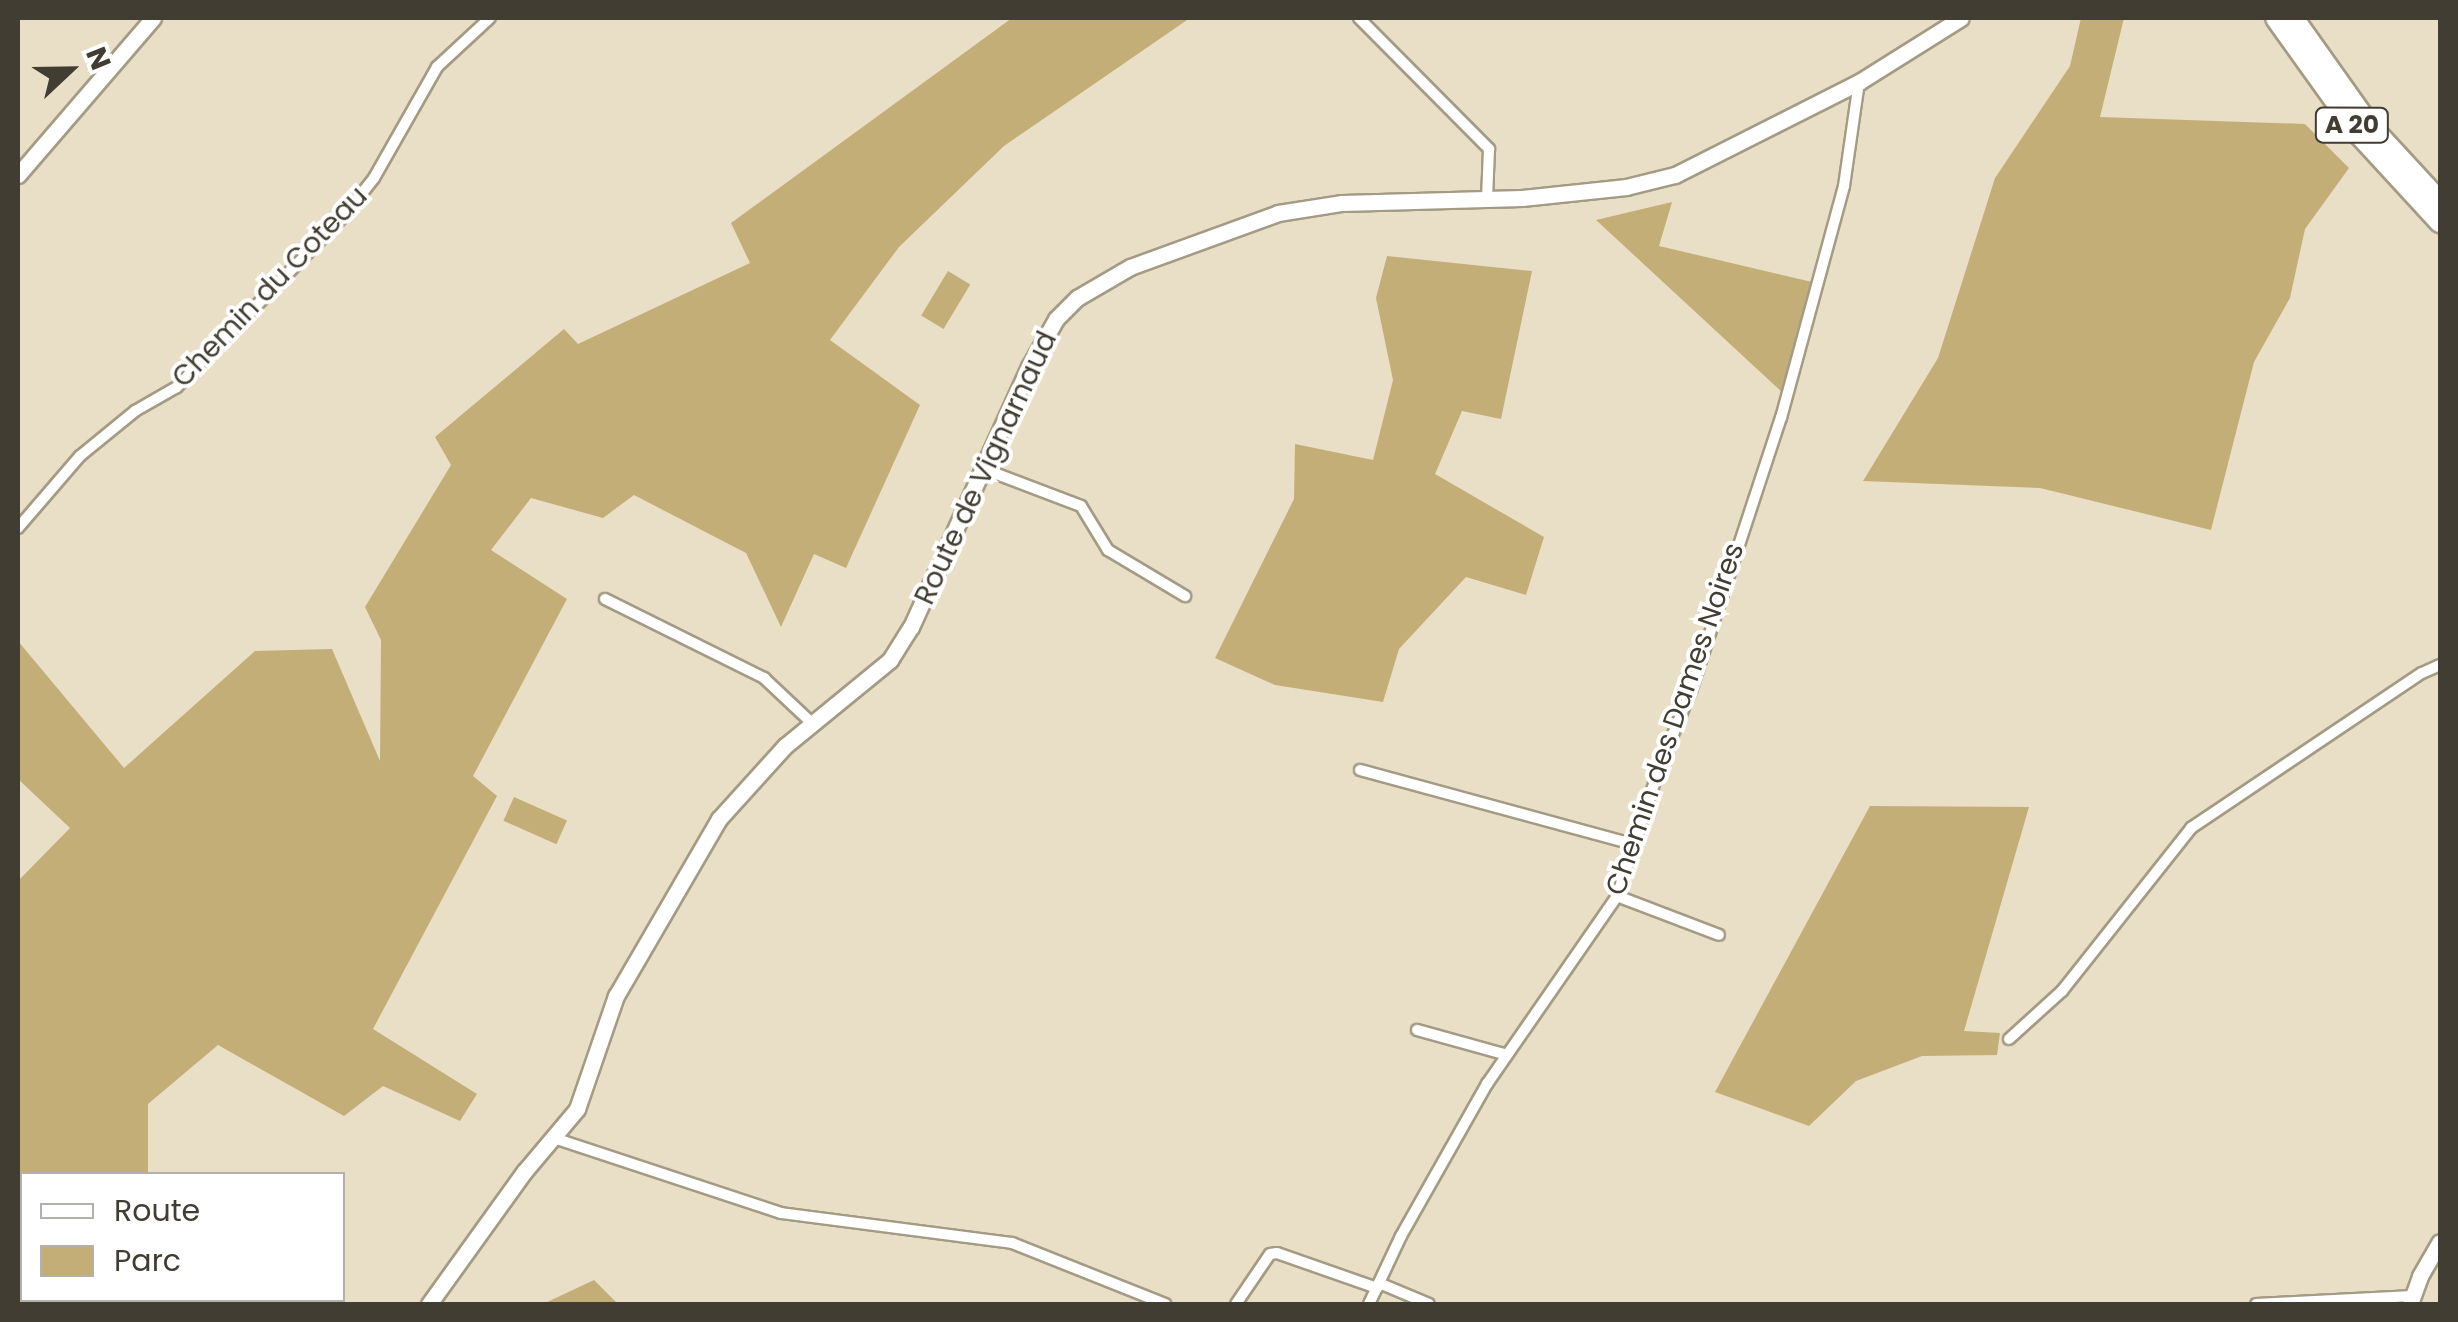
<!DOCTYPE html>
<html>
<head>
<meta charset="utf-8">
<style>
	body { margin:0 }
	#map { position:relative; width:2458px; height:1322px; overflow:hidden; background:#e9dfc7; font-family:Poppins,sans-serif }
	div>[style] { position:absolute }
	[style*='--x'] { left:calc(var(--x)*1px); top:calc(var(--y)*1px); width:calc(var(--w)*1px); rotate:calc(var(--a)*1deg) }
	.green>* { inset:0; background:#c4ae78; transform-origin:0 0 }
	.roads { filter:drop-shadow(2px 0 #a49b84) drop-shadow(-2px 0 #a49b84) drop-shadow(0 2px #a49b84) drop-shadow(0 -2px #a49b84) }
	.street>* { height:10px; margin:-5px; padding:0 5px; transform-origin:5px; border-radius:5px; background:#fff }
	.secondary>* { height:15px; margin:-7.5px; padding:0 7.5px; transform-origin:7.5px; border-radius:7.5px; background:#fff }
	.highway>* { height:20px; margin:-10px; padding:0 10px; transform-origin:10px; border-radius:10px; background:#fff }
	span { translate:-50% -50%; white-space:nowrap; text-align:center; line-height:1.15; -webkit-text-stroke:8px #fff; paint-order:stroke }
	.shield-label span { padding:2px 8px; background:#fff; border:2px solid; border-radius:8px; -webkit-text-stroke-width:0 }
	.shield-label { font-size:25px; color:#413d33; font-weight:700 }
	.street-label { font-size:28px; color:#413d33 }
	.frame { position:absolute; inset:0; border:20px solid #413d33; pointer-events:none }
	.legend { position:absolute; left:20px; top:1172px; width:325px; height:130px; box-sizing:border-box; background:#fff; border:2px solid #b3b1ad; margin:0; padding:12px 18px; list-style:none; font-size:30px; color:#413d33 }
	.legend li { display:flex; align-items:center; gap:20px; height:50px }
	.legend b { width:50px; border:2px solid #b3b1ad }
	.north { position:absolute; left:20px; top:20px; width:100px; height:100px; -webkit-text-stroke:8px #fff; paint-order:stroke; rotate:68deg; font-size:28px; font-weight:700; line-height:40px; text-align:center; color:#413d33 }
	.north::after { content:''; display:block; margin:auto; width:35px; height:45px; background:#413d33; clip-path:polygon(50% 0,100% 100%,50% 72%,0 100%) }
</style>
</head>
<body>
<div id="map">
	<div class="green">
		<div style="clip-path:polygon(1012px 18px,1190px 18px,1004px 146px,899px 247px,830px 340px,920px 405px,846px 568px,814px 554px,781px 627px,746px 553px,634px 495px,603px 518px,531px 498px,491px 550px,567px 599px,473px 776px,497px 796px,373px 1029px,477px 1094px,460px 1121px,383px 1086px,344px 1116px,218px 1045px,148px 1104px,148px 1174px,22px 1174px,22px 1300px,172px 1300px,170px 1304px,18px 1304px,18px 881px,70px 828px,18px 779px,18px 641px,124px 768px,255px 651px,332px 649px,380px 761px,381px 640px,365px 607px,451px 465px,435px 437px,564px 329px,578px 344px,750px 263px,731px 223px)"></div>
		<div style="clip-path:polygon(2081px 18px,2124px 18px,2100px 117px,2305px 124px,2349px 168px,2305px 229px,2290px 298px,2254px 362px,2211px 530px,2040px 488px,1863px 481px,1938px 358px,1995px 178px,2070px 66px)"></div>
		<div style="clip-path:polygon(1672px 202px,1659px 246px,1812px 282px,1782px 392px,1596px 220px)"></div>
		<div style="clip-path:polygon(1387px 256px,1532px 271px,1501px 419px,1462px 411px,1435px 474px,1544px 537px,1526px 595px,1466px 577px,1399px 649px,1383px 702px,1275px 685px,1215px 658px,1294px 499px,1295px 444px,1373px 460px,1393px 380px,1376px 298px)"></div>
		<div style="left:948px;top:271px;width:26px;height:52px;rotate:31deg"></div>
		<div style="left:514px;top:797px;width:58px;height:26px;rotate:24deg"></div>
		<div style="clip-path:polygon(1870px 806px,2029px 807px,1964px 1031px,2000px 1033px,1997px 1055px,1922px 1056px,1856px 1081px,1809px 1126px,1715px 1092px)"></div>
		<div style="clip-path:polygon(594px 1280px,618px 1304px,543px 1304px)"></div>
	</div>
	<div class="roads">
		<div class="street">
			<div style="--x:1359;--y:18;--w:185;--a:45.2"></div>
			<div style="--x:1489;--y:149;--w:49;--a:92.3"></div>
			<div style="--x:981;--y:468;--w:107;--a:20.8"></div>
			<div style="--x:1081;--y:506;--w:52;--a:58.5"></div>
			<div style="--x:1108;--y:550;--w:90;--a:30.9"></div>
			<div style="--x:18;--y:528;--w:95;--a:-49.3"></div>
			<div style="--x:80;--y:456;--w:71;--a:-39.3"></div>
			<div style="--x:135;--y:411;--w:48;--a:-29.7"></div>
			<div style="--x:177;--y:387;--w:239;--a:-45.7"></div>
			<div style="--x:344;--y:216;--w:48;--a:-51.7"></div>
			<div style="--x:374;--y:178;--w:128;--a:-60.4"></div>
			<div style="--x:437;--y:67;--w:72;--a:-42.8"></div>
			<div style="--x:605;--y:599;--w:178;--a:26.4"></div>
			<div style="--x:764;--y:678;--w:67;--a:43.2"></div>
			<div style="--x:1360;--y:770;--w:283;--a:15.2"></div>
			<div style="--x:1617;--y:896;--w:109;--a:20.9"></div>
			<div style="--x:1417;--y:1030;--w:93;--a:15.5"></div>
			<div style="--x:2009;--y:1039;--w:72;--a:-42.2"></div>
			<div style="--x:2062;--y:991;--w:208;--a:-51.6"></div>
			<div style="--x:2191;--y:828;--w:278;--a:-33.9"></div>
			<div style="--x:2422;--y:673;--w:20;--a:-24"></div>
			<div style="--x:554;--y:1138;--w:239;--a:18.3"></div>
			<div style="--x:781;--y:1213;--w:233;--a:7.4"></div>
			<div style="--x:1012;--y:1243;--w:165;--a:21.7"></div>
			<div style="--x:1379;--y:1283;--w:54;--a:22.8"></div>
			<div style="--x:1236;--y:1304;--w:60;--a:-55.8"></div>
			<div style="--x:1270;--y:1254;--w:7;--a:-8"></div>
			<div style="--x:1277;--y:1253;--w:106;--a:19.3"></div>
			<div style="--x:1369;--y:1304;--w:75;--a:-64.8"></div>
			<div style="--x:1401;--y:1236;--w:175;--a:-60.5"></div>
			<div style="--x:1487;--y:1084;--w:229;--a:-55.3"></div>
			<div style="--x:1617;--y:896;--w:137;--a:-71.7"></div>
			<div style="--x:1660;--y:766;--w:84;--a:-67.7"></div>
			<div style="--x:1692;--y:688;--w:284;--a:-71.8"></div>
			<div style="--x:1781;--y:418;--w:240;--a:-74.8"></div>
			<div style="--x:1844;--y:186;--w:105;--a:-81.8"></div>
			<div style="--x:2256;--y:1304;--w:157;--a:-2.9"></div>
		</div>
		<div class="secondary">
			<div style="--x:18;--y:175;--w:207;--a:-49.3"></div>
			<div style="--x:429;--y:1304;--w:163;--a:-54.3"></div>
			<div style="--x:524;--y:1172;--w:82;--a:-49.9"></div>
			<div style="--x:577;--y:1109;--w:120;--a:-71"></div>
			<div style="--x:616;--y:996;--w:205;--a:-59.8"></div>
			<div style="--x:719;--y:819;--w:98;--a:-47.9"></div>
			<div style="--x:785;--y:746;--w:136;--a:-39.3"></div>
			<div style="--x:890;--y:660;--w:39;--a:-58"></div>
			<div style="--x:911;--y:627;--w:286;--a:-65.6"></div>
			<div style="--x:1029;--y:367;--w:55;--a:-60.6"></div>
			<div style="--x:1056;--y:319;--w:30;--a:-45"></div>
			<div style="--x:1077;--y:298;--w:61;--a:-30.3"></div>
			<div style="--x:1130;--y:267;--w:158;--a:-20"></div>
			<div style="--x:1278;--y:213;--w:65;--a:-8.9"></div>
			<div style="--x:1342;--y:203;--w:180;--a:-1.6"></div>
			<div style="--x:1522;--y:198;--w:105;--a:-6"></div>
			<div style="--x:1626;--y:187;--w:50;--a:-13.8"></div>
			<div style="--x:1675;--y:175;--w:206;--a:-26.8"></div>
			<div style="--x:1859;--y:82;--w:120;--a:-32.1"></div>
			<div style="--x:2410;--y:1304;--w:30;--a:-70"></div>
			<div style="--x:2420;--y:1276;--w:39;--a:-60"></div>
		</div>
		<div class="highway">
			<div style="--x:2276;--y:18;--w:143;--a:54.4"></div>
			<div style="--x:2359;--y:134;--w:120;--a:47.4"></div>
			<div style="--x:2293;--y:18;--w:131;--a:54.6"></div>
			<div style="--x:2369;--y:125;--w:105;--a:47.3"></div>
		</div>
	</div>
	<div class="shield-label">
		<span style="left:2352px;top:125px">A 20</span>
	</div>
	<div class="street-label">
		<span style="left:270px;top:287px;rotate:-46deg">Chemin du Coteau</span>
		<span style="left:986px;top:468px;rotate:-65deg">Route de Vignarnaud</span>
		<span style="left:1675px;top:719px;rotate:-71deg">Chemin des Dames Noires</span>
	</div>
	<div class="frame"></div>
	<ul class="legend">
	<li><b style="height:12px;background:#fff"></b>Route</li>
	<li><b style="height:28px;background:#c4ae78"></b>Parc</li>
	</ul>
	<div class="north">N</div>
</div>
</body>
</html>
